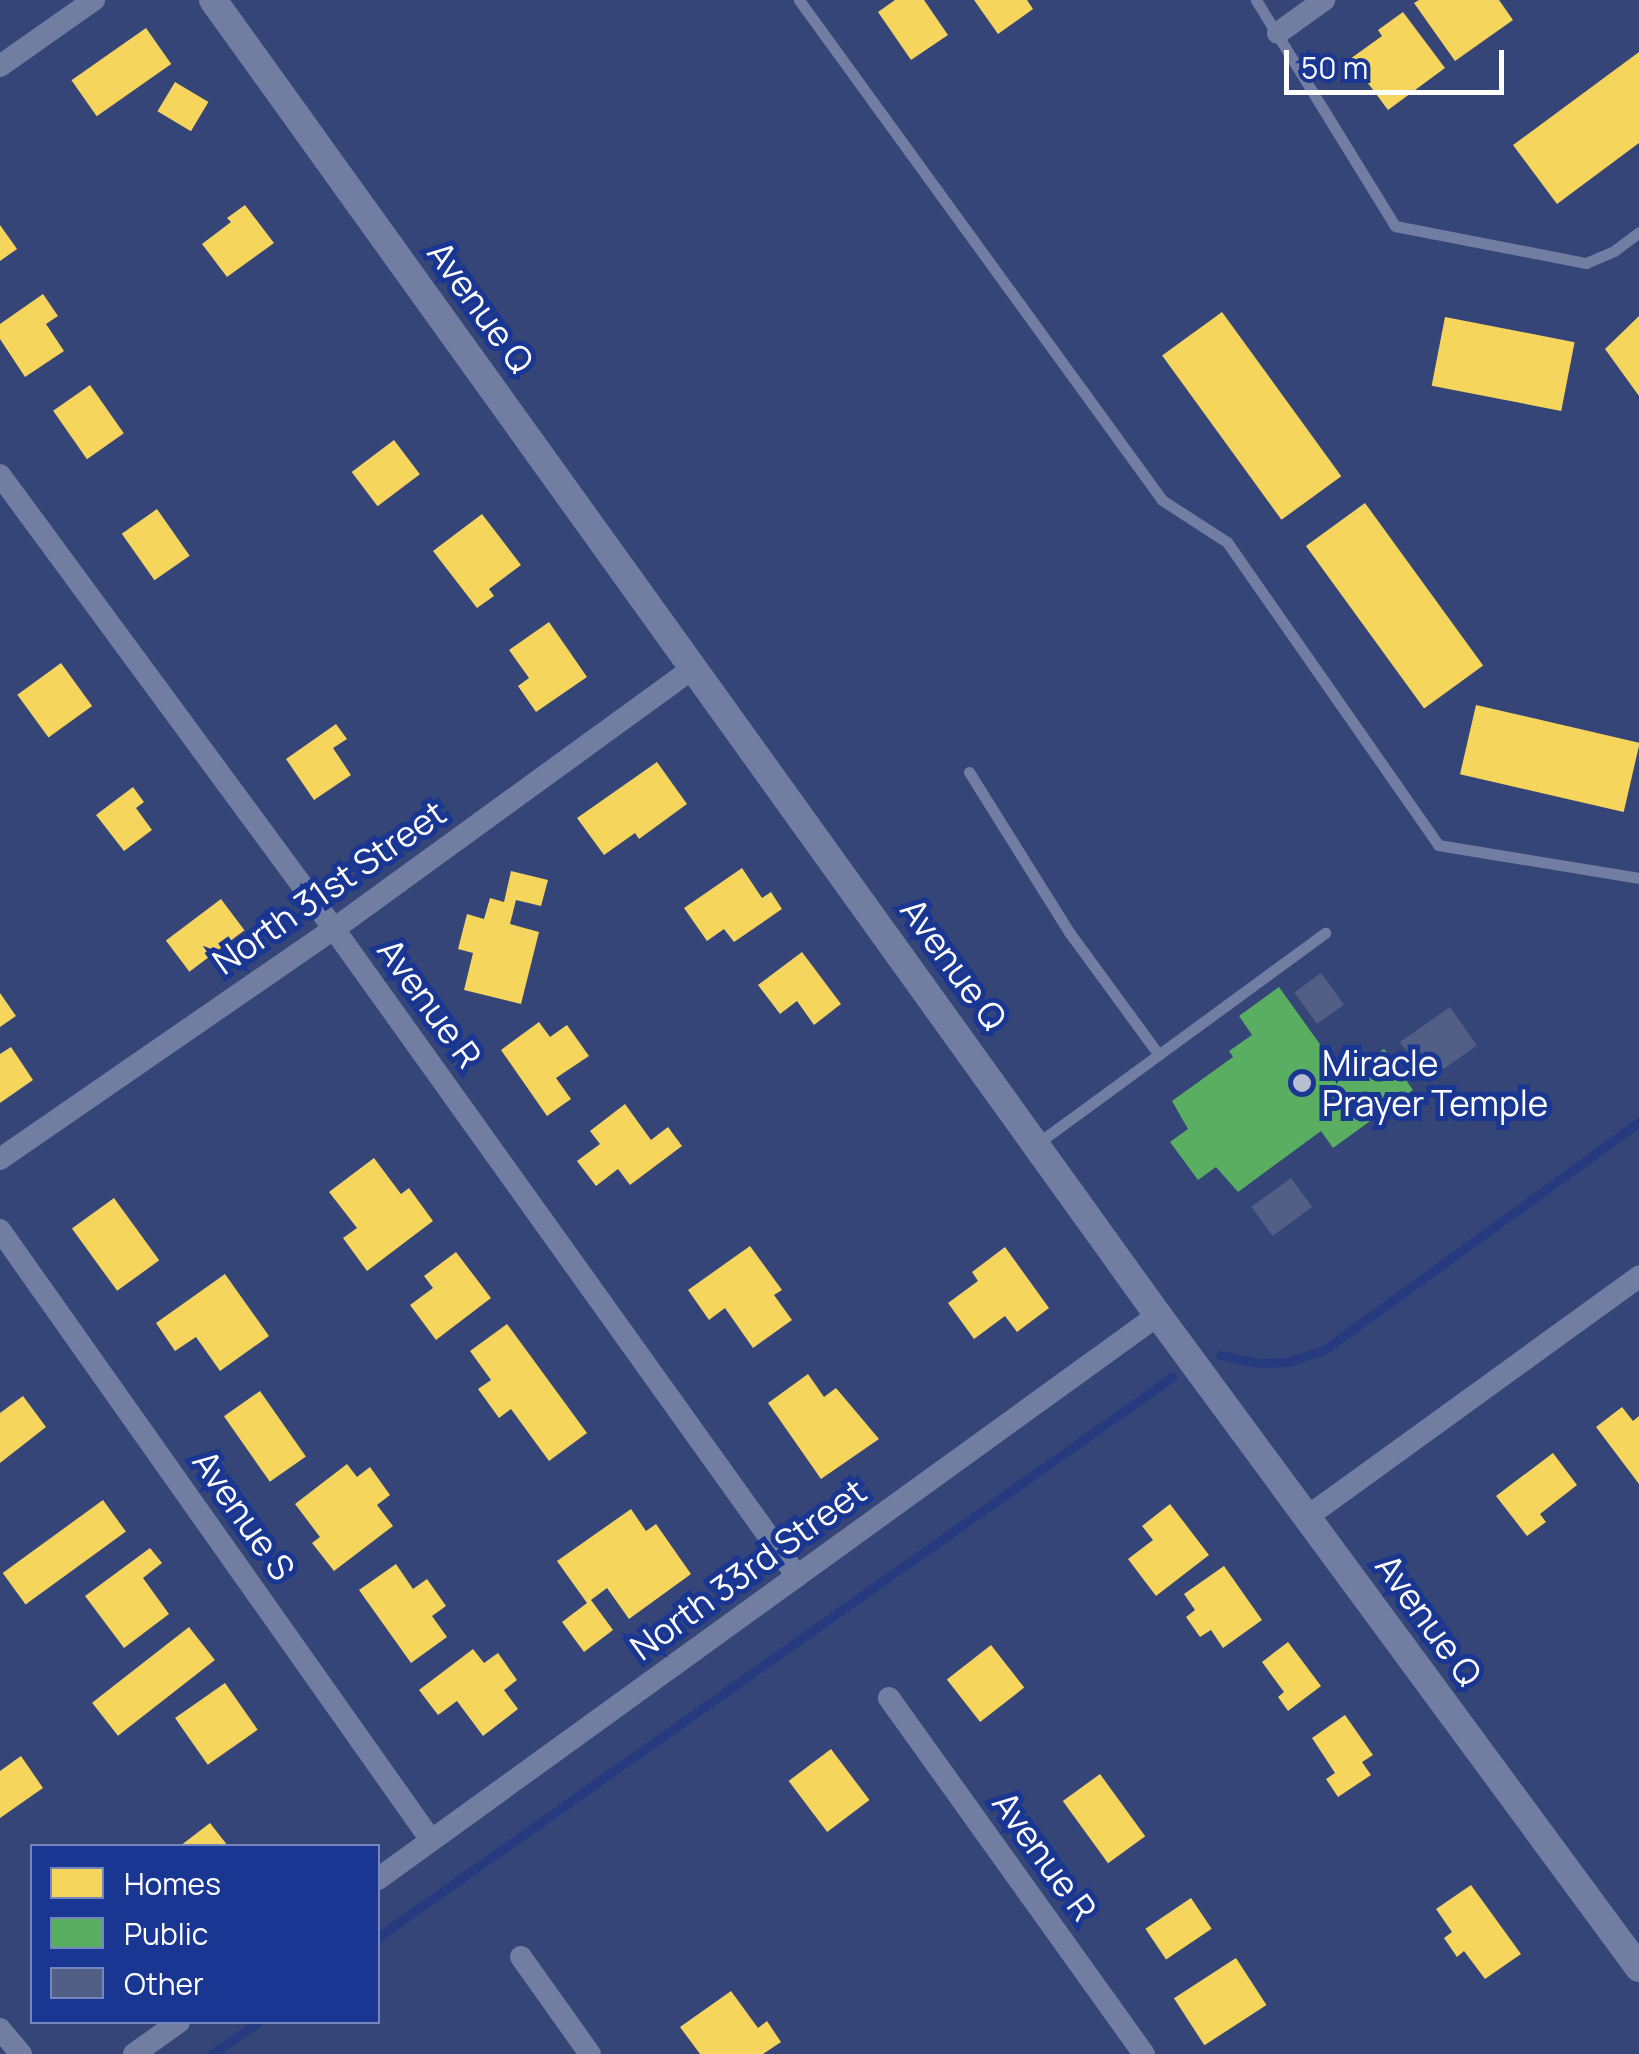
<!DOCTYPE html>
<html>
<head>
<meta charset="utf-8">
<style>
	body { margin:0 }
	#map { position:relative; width:1639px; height:2054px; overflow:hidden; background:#354577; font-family:Manrope,sans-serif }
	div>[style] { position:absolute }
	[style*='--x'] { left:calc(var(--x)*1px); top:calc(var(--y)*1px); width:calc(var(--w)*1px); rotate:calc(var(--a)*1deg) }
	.homes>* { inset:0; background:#f6d55c; transform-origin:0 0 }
	.public>* { inset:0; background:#5aae61 }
	.stream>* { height:9px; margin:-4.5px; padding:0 4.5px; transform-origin:4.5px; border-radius:4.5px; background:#263a7f }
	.building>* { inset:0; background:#515e86; transform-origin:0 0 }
	.service>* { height:11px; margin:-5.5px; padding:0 5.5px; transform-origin:5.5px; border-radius:5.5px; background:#717ea2 }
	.minor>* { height:22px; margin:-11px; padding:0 11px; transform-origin:11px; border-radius:11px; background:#717ea2 }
	.tertiary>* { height:28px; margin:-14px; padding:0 14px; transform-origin:14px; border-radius:14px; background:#717ea2 }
	.dots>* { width:28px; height:28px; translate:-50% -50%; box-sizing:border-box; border:5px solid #193693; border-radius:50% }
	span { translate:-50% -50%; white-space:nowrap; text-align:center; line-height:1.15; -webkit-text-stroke:10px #193693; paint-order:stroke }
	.street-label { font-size:35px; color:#fff }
	.poi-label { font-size:35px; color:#fff }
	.left { translate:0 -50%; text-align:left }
	.legend { position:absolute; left:30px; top:1844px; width:350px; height:180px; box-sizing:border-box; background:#193693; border:2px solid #7586be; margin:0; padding:12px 18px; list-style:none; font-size:30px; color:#fff }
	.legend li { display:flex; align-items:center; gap:20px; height:50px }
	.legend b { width:50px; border:2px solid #7586be }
	.scale { position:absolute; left:1284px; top:50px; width:220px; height:45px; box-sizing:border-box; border:5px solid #fff; border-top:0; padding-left:12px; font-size:30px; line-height:35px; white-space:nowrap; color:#fff; -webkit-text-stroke:8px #193693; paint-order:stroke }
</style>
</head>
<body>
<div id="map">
	<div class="homes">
		<div style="clip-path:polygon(895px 0,924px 0,948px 35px,911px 60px,878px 12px)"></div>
		<div style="clip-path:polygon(974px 0,1027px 0,1033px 9px,998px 34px)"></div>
		<div style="clip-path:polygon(1419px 0,1499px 0,1513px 20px,1455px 61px,1414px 3px)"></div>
		<div style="clip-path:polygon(1403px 12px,1445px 68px,1388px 110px,1350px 59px,1382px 36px,1378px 30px)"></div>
		<div style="left:146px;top:28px;width:44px;height:91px;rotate:55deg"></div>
		<div style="clip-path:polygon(1639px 52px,1639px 143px,1557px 204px,1513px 145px)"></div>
		<div style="left:175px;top:82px;width:39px;height:34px;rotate:31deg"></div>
		<div style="clip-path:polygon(245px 205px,274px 243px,227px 277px,202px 244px,231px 222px,227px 218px)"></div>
		<div style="clip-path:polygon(0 225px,17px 249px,0 261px)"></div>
		<div style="clip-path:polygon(43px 294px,58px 316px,46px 324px,64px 351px,25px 377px,0 339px,0 324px)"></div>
		<div style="left:1222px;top:312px;width:203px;height:74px;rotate:54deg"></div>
		<div style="clip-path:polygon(1639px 316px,1639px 396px,1605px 349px)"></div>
		<div style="left:1445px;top:317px;width:132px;height:70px;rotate:11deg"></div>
		<div style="left:90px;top:385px;width:59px;height:45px;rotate:55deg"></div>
		<div style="left:394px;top:440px;width:43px;height:53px;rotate:53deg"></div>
		<div style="left:1365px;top:503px;width:201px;height:73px;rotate:54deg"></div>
		<div style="left:157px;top:509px;width:57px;height:43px;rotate:55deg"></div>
		<div style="clip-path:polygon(482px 514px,521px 565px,489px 589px,494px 596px,477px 608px,433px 551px)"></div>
		<div style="clip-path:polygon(549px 622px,587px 677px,536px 712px,518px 686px,529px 678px,509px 650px)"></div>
		<div style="left:61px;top:663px;width:53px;height:54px;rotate:54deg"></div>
		<div style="left:1476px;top:705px;width:168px;height:71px;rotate:13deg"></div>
		<div style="clip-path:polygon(336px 724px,347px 739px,333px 748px,351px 775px,314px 800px,286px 759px)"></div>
		<div style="clip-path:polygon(657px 762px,687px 804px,639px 839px,635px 833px,604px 855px,577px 818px)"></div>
		<div style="clip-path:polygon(133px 787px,144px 802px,136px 808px,152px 830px,124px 851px,96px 815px)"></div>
		<div style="clip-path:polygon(742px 868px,762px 898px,771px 892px,782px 909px,734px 942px,724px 929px,707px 941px,684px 908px)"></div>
		<div style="clip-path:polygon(511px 871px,548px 880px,541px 906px,516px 900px,510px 924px,539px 932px,521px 1004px,464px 990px,473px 953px,458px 949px,467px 914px,484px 919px,490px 898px,504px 902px)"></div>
		<div style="left:221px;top:899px;width:39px;height:69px;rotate:53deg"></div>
		<div style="clip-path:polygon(802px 952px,841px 1004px,814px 1025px,797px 1001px,780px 1014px,758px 985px)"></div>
		<div style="clip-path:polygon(0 993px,16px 1016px,0 1027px)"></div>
		<div style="clip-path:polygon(539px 1022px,550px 1037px,567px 1025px,589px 1056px,556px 1078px,571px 1099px,547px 1116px,501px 1050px)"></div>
		<div style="clip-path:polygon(11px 1047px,33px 1080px,0 1103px,0 1054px)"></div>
		<div style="clip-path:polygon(625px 1104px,651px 1140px,668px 1127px,682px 1146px,630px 1185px,618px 1169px,596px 1186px,577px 1161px,600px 1144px,590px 1131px)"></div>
		<div style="clip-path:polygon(374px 1158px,401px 1194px,409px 1188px,433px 1221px,367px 1271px,343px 1238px,357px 1228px,329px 1192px)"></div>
		<div style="left:114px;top:1198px;width:77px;height:52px;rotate:54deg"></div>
		<div style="clip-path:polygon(750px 1246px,782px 1290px,774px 1295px,792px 1320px,753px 1348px,725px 1308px,709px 1320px,688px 1290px)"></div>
		<div style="clip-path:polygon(1005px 1247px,1049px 1308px,1017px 1332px,1005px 1316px,974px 1339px,948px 1303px,978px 1281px,972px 1272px)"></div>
		<div style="clip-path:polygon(456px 1252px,491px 1298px,436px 1340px,410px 1305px,433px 1288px,424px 1276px)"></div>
		<div style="clip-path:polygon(225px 1274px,269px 1336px,220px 1371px,196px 1337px,175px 1351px,156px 1323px)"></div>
		<div style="clip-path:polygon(507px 1324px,587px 1433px,549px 1461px,511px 1409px,499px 1418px,478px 1389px,491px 1380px,470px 1351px)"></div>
		<div style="clip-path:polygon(808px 1374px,824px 1397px,836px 1388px,879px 1439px,821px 1479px,768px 1403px)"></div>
		<div style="left:260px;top:1391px;width:80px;height:44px;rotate:55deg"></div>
		<div style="clip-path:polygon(23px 1396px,46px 1427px,0 1463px,0 1413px)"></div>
		<div style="clip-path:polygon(1622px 1407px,1633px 1421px,1639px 1416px,1639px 1484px,1596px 1427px)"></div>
		<div style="clip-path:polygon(1553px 1453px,1577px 1485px,1540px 1514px,1546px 1522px,1527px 1536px,1496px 1496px)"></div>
		<div style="clip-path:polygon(347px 1464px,357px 1477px,370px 1467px,390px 1495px,377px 1505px,393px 1526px,334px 1571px,312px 1543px,320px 1537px,295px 1504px)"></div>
		<div style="left:103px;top:1500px;width:39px;height:124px;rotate:54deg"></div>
		<div style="clip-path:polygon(1170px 1504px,1209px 1555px,1156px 1596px,1128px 1559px,1153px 1540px,1142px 1526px)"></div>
		<div style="clip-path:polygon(631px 1509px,646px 1531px,656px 1524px,691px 1574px,629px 1619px,607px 1588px,591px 1600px,613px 1630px,584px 1652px,562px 1622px,587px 1603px,557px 1561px)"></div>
		<div style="clip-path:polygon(150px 1548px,162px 1563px,143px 1578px,169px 1614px,124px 1648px,85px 1596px)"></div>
		<div style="clip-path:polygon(396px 1564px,413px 1589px,427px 1579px,446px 1606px,432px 1616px,447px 1637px,411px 1663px,359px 1590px)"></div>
		<div style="clip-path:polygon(1224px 1566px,1262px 1620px,1223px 1648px,1211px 1630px,1200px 1637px,1186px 1617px,1195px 1610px,1184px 1594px)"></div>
		<div style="left:189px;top:1627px;width:42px;height:123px;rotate:52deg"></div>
		<div style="clip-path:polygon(1288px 1642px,1321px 1686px,1288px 1711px,1278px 1697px,1284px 1692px,1262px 1662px)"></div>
		<div style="left:991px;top:1645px;width:54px;height:56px;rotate:52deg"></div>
		<div style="clip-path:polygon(473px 1649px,484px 1663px,498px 1653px,517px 1680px,504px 1690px,518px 1709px,483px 1736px,457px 1701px,438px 1715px,419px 1690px)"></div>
		<div style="left:225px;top:1683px;width:57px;height:61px;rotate:55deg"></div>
		<div style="clip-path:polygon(1345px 1715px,1373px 1755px,1362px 1762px,1371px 1775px,1338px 1797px,1326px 1779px,1335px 1773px,1312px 1738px)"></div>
		<div style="left:831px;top:1749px;width:64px;height:53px;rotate:53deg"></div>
		<div style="clip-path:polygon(21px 1756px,43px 1788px,0 1818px,0 1771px)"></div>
		<div style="left:1100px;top:1774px;width:77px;height:46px;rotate:54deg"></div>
		<div style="clip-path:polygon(210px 1823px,228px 1846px,180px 1846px)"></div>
		<div style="clip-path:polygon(1471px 1885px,1521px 1954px,1485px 1979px,1464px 1951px,1457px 1957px,1444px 1938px,1452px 1932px,1436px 1909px)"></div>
		<div style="left:1191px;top:1898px;width:37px;height:55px;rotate:56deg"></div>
		<div style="left:1236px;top:1958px;width:56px;height:74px;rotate:57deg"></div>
		<div style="clip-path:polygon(731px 1991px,758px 2028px,767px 2021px,781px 2042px,763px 2054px,700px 2054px,680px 2027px)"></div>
	</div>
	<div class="public">
		<div style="clip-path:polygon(1279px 987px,1342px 1075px,1384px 1049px,1413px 1090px,1333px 1148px,1321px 1131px,1238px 1192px,1216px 1167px,1198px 1180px,1170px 1142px,1188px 1129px,1172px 1101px,1233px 1057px,1229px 1051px,1252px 1035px,1239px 1016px)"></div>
	</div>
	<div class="stream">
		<div style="--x:1220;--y:1355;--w:38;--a:12"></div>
		<div style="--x:1257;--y:1363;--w:30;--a:-2"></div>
		<div style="--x:1287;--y:1362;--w:39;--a:-18"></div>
		<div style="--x:1324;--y:1350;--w:389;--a:-35.9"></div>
		<div style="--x:378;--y:1937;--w:972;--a:-35.19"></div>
		<div style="--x:212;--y:2054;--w:56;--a:-34.8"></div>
	</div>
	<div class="building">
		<div style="left:1321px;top:973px;width:39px;height:33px;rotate:54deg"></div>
		<div style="left:1450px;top:1007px;width:47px;height:61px;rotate:55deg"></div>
		<div style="left:1291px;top:1178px;width:36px;height:49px;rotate:54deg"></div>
	</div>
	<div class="service">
		<div style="--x:799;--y:0;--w:618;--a:54.02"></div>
		<div style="--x:1162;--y:500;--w:77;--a:32.9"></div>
		<div style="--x:1227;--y:542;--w:369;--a:55.1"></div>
		<div style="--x:1438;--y:845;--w:204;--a:9.3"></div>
		<div style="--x:1256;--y:0;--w:265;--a:58.4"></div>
		<div style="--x:1395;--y:226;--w:195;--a:11"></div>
		<div style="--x:1586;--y:263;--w:30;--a:-23"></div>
		<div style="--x:1614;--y:251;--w:31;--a:-37"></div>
		<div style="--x:969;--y:772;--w:189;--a:58"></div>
		<div style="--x:1069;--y:932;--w:152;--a:53.8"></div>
		<div style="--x:1038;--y:1143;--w:356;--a:-36.2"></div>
	</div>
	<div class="minor">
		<div style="--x:1278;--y:33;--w:57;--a:-35.7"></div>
		<div style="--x:0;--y:66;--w:115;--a:-35.1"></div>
		<div style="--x:0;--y:475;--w:564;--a:53.66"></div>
		<div style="--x:334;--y:929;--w:796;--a:54.41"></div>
		<div style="--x:0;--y:1159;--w:406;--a:-34.6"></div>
		<div style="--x:334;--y:929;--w:446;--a:-36"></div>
		<div style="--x:0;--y:1230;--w:747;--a:54.76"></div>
		<div style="--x:1307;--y:1517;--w:410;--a:-35.9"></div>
		<div style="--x:889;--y:1698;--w:438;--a:54.4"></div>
		<div style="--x:378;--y:1879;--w:963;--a:-35.87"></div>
		<div style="--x:521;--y:1957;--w:119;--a:54.6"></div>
		<div style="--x:0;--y:2029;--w:33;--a:50"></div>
		<div style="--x:134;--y:2054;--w:55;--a:-35.4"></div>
	</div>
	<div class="tertiary">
		<div style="--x:213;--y:0;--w:1619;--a:54.3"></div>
		<div style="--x:1158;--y:1315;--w:811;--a:53.62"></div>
	</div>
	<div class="dots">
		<div style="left:1302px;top:1083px;background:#b8becf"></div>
	</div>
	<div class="street-label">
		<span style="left:481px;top:307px;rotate:54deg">Avenue Q</span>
		<span style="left:329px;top:887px;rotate:-35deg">North 31st Street</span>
		<span style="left:954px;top:964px;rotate:54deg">Avenue Q</span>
		<span style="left:430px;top:1003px;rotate:54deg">Avenue R</span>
		<span style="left:244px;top:1515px;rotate:55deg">Avenue S</span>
		<span style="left:748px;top:1569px;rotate:-36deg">North 33rd Street</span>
		<span style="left:1429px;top:1620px;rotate:54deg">Avenue Q</span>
		<span style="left:1045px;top:1856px;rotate:54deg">Avenue R</span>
	</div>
	<div class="poi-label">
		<span class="left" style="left:1322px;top:1083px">Miracle<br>Prayer Temple</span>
	</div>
	<ul class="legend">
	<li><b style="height:28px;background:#f6d55c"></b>Homes</li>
	<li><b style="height:28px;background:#5aae61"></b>Public</li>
	<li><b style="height:28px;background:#515e86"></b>Other</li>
	</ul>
	<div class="scale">50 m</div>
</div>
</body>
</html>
